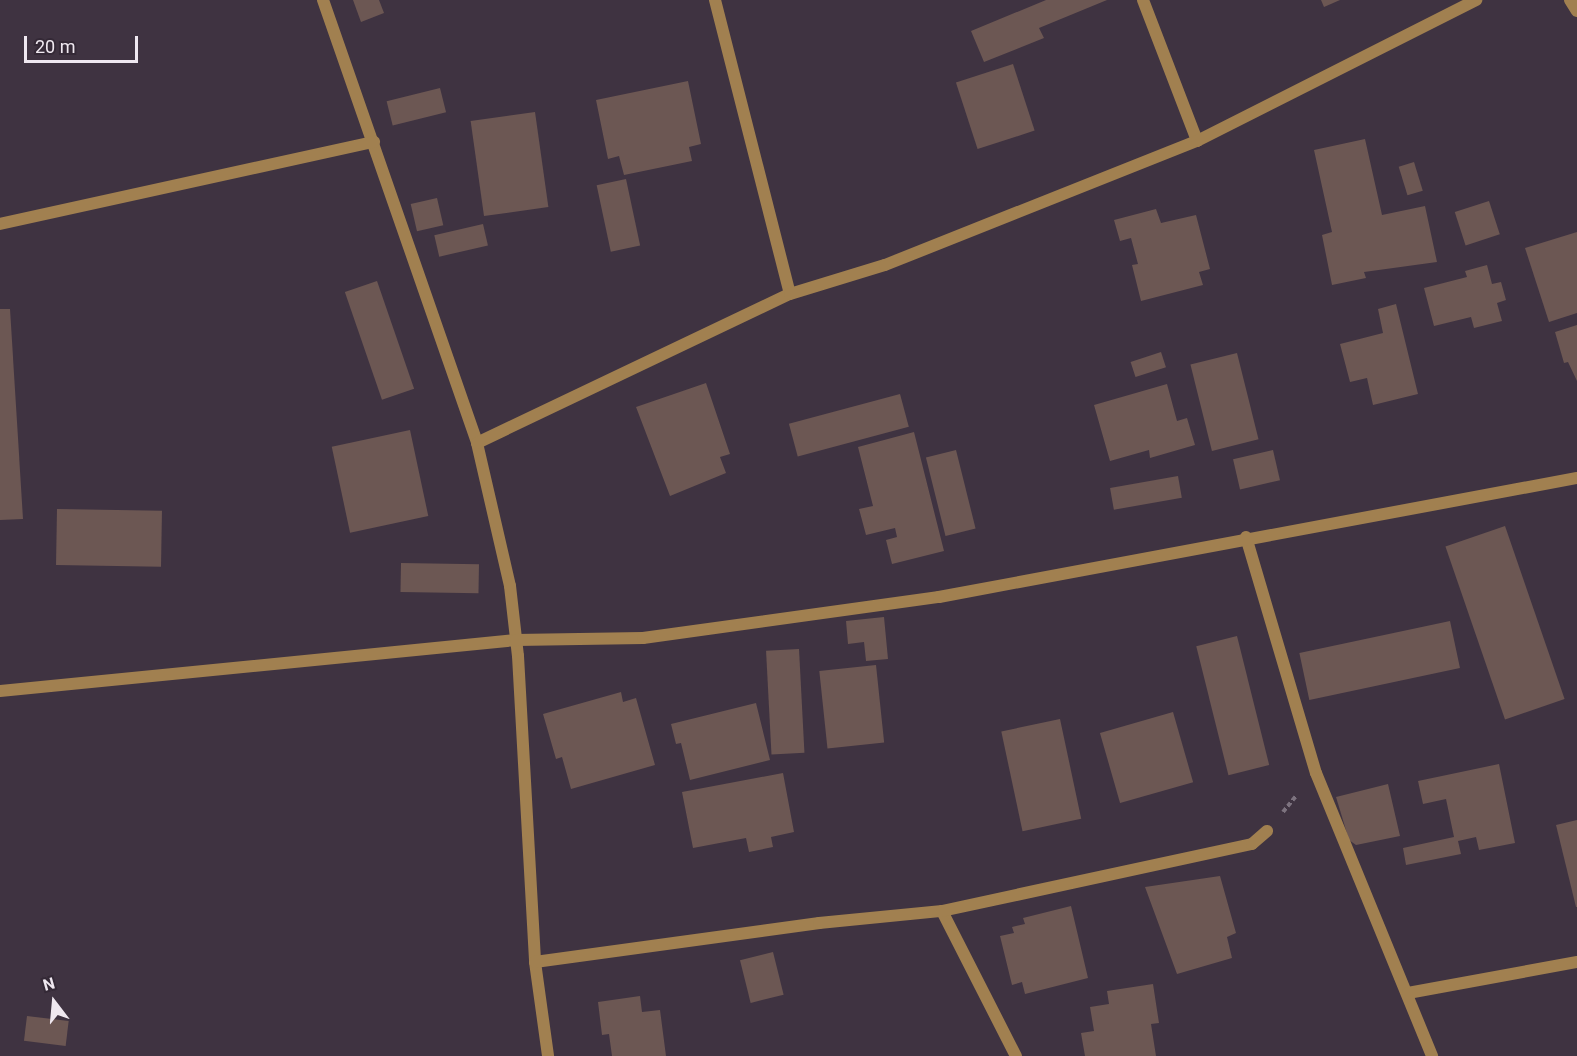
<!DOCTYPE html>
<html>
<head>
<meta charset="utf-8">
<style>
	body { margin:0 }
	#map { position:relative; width:1577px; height:1056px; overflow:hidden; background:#3f3341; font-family:Roboto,sans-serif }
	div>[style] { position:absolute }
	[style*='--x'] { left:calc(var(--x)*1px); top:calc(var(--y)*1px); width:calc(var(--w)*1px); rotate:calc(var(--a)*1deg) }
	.building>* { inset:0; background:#6c5753; transform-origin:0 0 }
	.path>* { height:4px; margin-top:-2px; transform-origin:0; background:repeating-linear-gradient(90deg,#7d737f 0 4.5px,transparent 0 7.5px) }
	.minor>* { height:12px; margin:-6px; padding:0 6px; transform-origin:6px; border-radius:6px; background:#a18050 }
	span { translate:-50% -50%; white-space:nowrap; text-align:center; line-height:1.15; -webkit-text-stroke:4.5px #342936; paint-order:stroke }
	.north { position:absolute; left:24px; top:972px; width:60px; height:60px; -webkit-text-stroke:4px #342936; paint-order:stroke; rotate:344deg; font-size:16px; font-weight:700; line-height:24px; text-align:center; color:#efe8f0 }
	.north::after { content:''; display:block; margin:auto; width:21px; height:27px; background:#efe8f0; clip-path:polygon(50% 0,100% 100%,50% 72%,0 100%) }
	.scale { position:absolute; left:24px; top:36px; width:114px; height:27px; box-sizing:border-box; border:3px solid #efe8f0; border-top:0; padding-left:8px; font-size:18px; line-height:21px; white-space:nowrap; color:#efe8f0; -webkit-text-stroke:4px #342936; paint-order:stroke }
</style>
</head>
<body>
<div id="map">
	<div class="building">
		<div style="clip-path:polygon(353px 0,379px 0,384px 13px,361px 22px)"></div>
		<div style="clip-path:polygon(1046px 0,1107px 0,1039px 28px,1044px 38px,984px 62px,971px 31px)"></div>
		<div style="clip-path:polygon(1321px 0,1340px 0,1324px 7px)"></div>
		<div style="left:1013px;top:64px;width:70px;height:60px;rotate:72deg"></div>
		<div style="clip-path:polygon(688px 81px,701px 144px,689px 147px,692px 161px,624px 175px,619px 156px,608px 159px,596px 100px)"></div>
		<div style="left:440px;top:88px;width:25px;height:55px;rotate:76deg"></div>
		<div style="left:535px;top:112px;width:96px;height:65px;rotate:82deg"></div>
		<div style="clip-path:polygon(1365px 139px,1382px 215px,1425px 206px,1437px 262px,1364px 272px,1366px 278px,1332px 285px,1322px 235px,1332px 232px,1314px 150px)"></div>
		<div style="left:1414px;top:162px;width:30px;height:16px;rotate:73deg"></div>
		<div style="left:626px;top:179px;width:68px;height:30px;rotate:78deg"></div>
		<div style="left:437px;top:198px;width:28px;height:27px;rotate:77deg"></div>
		<div style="left:1489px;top:201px;width:35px;height:36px;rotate:72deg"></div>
		<div style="clip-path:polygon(1156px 209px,1161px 223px,1196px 215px,1210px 269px,1199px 272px,1203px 285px,1141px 301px,1132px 265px,1138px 264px,1131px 238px,1120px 241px,1114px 220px)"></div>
		<div style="left:483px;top:224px;width:22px;height:50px;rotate:77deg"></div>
		<div style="clip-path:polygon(1577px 232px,1577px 313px,1549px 322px,1525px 248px)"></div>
		<div style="clip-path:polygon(1487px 265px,1492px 284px,1501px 282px,1506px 300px,1497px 303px,1502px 321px,1474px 328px,1471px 317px,1434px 326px,1424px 288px,1467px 277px,1465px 271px)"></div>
		<div style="left:377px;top:281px;width:114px;height:34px;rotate:71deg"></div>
		<div style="clip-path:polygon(1396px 304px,1418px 394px,1373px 405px,1367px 378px,1350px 382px,1340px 344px,1383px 333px,1378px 309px)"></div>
		<div style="clip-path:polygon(0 309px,10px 309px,23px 519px,0 520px)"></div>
		<div style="clip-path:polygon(1577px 325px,1577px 381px,1568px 362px,1564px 363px,1555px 332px)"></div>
		<div style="left:1161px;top:352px;width:16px;height:32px;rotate:72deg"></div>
		<div style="left:1237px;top:353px;width:89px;height:48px;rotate:76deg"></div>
		<div style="clip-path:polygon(706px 383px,730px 454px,720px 457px,726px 473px,670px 496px,636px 407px)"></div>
		<div style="clip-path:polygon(1167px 384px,1177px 421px,1187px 418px,1195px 445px,1150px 458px,1149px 450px,1110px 461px,1094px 405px)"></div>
		<div style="left:900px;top:394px;width:34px;height:115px;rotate:75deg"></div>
		<div style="left:410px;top:430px;width:88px;height:80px;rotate:78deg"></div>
		<div style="clip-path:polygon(914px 432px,944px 551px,892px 564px,886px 540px,897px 537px,895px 528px,866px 535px,859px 509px,873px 506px,858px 447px)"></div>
		<div style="left:956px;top:450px;width:81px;height:31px;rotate:76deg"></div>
		<div style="left:1273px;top:450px;width:31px;height:41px;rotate:77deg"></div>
		<div style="left:1178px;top:476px;width:22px;height:69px;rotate:80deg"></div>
		<div style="left:57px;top:509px;width:105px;height:56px;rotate:1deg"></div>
		<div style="left:1505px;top:526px;width:183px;height:63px;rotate:71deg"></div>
		<div style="left:401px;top:563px;width:78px;height:29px;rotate:1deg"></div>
		<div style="clip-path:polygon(884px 617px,888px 659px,866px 661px,864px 642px,848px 644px,846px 621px)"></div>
		<div style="left:1450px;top:621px;width:48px;height:154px;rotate:78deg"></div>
		<div style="left:1237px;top:636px;width:133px;height:42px;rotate:76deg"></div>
		<div style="left:799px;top:649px;width:104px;height:33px;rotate:87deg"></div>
		<div style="left:876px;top:665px;width:78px;height:57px;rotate:84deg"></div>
		<div style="clip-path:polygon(621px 692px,623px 702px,636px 698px,655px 765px,571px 789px,562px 757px,556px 759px,543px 714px)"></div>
		<div style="clip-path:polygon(756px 703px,770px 760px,690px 780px,681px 743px,676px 744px,671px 724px)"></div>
		<div style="left:1173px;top:712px;width:73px;height:76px;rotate:74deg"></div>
		<div style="left:1060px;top:719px;width:102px;height:60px;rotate:78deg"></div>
		<div style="clip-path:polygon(1499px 764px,1515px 843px,1479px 850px,1476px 837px,1458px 841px,1461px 854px,1406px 865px,1403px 848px,1454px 837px,1446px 799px,1423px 804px,1418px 781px)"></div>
		<div style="clip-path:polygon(783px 773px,794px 832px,771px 837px,773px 847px,749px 852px,746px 838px,693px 848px,682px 792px)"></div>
		<div style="clip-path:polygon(1388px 784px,1400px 836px,1356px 845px,1349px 840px,1336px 797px)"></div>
		<div style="clip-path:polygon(1577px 820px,1577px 907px,1576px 907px,1556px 825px)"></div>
		<div style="clip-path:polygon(1220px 876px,1236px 933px,1227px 937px,1232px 958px,1177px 974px,1145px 887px)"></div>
		<div style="clip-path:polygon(1071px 906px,1088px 978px,1025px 994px,1022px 982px,1012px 985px,1000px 936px,1014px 933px,1012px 927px,1025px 924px,1023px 918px)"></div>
		<div style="left:773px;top:952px;width:44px;height:34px;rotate:76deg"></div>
		<div style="clip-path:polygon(1153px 984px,1159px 1023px,1151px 1024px,1156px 1056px,1085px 1056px,1081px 1033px,1094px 1031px,1090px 1007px,1109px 1004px,1107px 991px)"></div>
		<div style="clip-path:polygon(640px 996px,642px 1012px,660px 1010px,666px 1056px,612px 1056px,609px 1034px,602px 1035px,598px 1002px)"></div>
		<div style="left:27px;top:1016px;width:42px;height:25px;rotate:7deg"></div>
	</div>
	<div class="path">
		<div style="--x:1283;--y:812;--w:22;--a:-51"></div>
	</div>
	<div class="minor">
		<div style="--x:323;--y:0;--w:469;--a:70.8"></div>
		<div style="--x:477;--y:443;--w:147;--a:77"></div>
		<div style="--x:510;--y:586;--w:70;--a:83.5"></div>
		<div style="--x:518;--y:656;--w:306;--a:86.8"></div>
		<div style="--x:535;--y:962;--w:95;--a:82.1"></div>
		<div style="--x:715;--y:0;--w:303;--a:75.7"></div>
		<div style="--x:1143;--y:0;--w:151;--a:69"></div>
		<div style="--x:1570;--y:0;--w:13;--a:58"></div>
		<div style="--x:0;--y:224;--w:383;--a:-12.4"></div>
		<div style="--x:477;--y:443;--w:347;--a:-25.5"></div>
		<div style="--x:790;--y:294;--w:99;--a:-17"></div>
		<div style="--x:885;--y:265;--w:336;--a:-21.7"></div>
		<div style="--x:1197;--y:141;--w:313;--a:-26.8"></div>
		<div style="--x:1246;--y:537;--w:246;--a:73.5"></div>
		<div style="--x:1316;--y:773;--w:306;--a:67.7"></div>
		<div style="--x:0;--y:691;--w:519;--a:-5.64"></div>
		<div style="--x:516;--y:640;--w:127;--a:-0.9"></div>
		<div style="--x:643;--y:638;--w:299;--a:-7.9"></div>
		<div style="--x:939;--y:597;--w:649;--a:-10.57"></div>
		<div style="--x:942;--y:911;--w:163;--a:63"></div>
		<div style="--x:535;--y:962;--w:287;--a:-7.8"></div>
		<div style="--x:819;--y:923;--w:124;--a:-5.6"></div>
		<div style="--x:942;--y:911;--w:317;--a:-12.2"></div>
		<div style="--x:1252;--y:844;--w:20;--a:-41"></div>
		<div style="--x:1408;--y:993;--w:172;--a:-10.4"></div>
	</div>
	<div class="north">N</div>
	<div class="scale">20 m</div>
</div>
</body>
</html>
